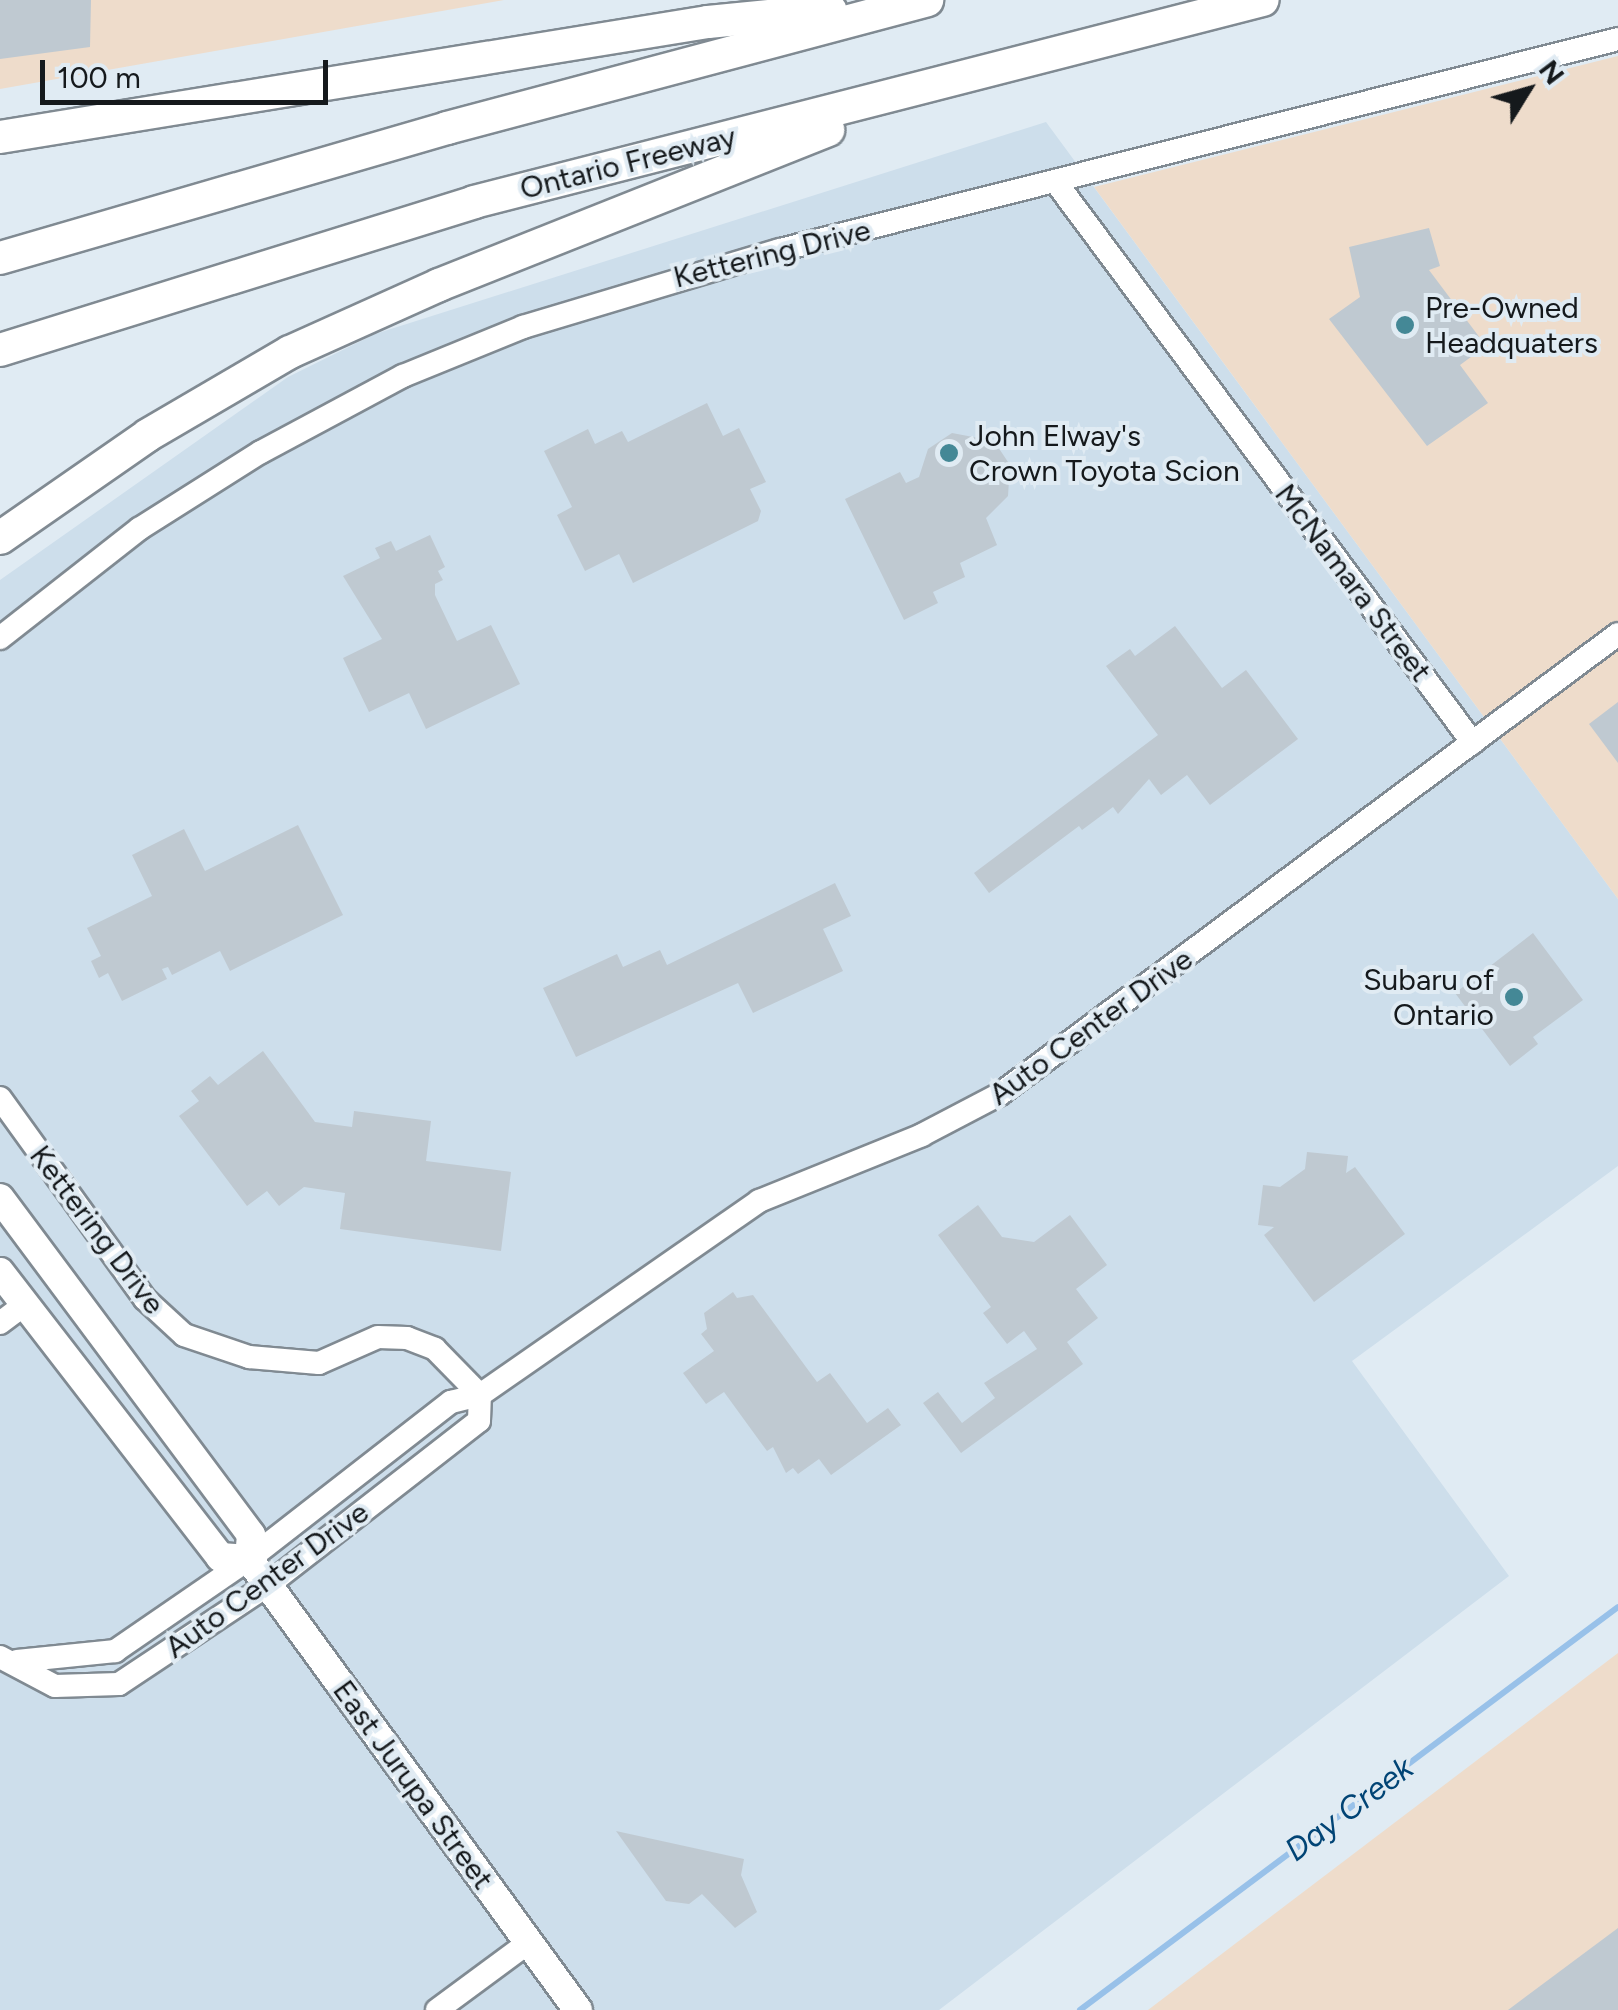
<!DOCTYPE html>
<html>
<head>
<meta charset="utf-8">
<style>
	body { margin:0 }
	#map { position:relative; width:1618px; height:2010px; overflow:hidden; background:#e0ebf3; font-family:Figtree,sans-serif }
	div>[style] { position:absolute }
	[style*='--x'] { left:calc(var(--x)*1px); top:calc(var(--y)*1px); width:calc(var(--w)*1px); rotate:calc(var(--a)*1deg) }
	.built>* { inset:0; background:#cddeeb }
	.industrial>* { inset:0; background:#eedccb }
	.stream>* { height:6px; margin:-3px; padding:0 3px; transform-origin:3px; border-radius:3px; background:#98c1e9 }
	.building>* { inset:0; background:#bfc9d1 }
	.roads { filter:drop-shadow(2px 0 #808a92) drop-shadow(-2px 0 #808a92) drop-shadow(0 2px #808a92) drop-shadow(0 -2px #808a92) }
	.minor>* { height:22px; margin:-11px; padding:0 11px; transform-origin:11px; border-radius:11px; background:#fff }
	.major>* { height:28px; margin:-14px; padding:0 14px; transform-origin:14px; border-radius:14px; background:#fff }
	.highway>* { height:32px; margin:-16px; padding:0 16px; transform-origin:16px; border-radius:16px; background:#fff }
	.dots>* { width:28px; height:28px; translate:-50% -50%; box-sizing:border-box; border:5px solid #e0ebf3; border-radius:50% }
	span { translate:-50% -50%; white-space:nowrap; text-align:center; line-height:1.15; -webkit-text-stroke:8px #e0ebf3; paint-order:stroke }
	.street-label { font-size:30px; color:#15191c }
	.poi-label { font-size:30px; color:#15191c }
	.left { translate:0 -50%; text-align:left }
	.right { translate:-100% -50%; text-align:right }
	.water-label { font-size:32px; color:#014475; font-style:italic }
	.north { position:absolute; left:1478px; top:40px; width:100px; height:100px; -webkit-text-stroke:8px #e0ebf3; paint-order:stroke; rotate:53deg; font-size:28px; font-weight:700; line-height:40px; text-align:center; color:#15191c }
	.north::after { content:''; display:block; margin:auto; width:35px; height:45px; background:#15191c; clip-path:polygon(50% 0,100% 100%,50% 72%,0 100%) }
	.scale { position:absolute; left:40px; top:60px; width:288px; height:45px; box-sizing:border-box; border:5px solid #15191c; border-top:0; padding-left:12px; font-size:30px; line-height:35px; white-space:nowrap; color:#15191c; -webkit-text-stroke:8px #e0ebf3; paint-order:stroke }
</style>
</head>
<body>
<div id="map">
	<div class="built">
		<div style="clip-path:polygon(1046px 122px,1618px 899px,1618px 1166px,1352px 1361px,1509px 1576px,939px 2010px,0 2010px,0 580px,288px 377px,375px 334px)"></div>
	</div>
	<div class="industrial">
		<div style="clip-path:polygon(0 0,504px 0,0 89px)"></div>
		<div style="clip-path:polygon(1618px 56px,1618px 899px,1094px 187px)"></div>
		<div style="clip-path:polygon(1618px 1653px,1618px 2010px,1148px 2010px)"></div>
	</div>
	<div class="stream">
		<div style="--x:1080;--y:2010;--w:672;--a:-36.84"></div>
	</div>
	<div class="building">
		<div style="clip-path:polygon(0 0,91px 0,90px 47px,0 59px)"></div>
		<div style="clip-path:polygon(1429px 228px,1440px 266px,1429px 270px,1486px 346px,1460px 365px,1488px 403px,1427px 446px,1329px 319px,1360px 297px,1349px 247px)"></div>
		<div style="clip-path:polygon(707px 403px,723px 436px,739px 428px,766px 482px,750px 489px,761px 511px,758px 521px,633px 583px,619px 554px,585px 571px,557px 515px,572px 507px,544px 451px,588px 429px,595px 444px,622px 431px,628px 442px)"></div>
		<div style="clip-path:polygon(952px 433px,994px 441px,1010px 465px,1008px 496px,986px 518px,997px 545px,960px 563px,965px 577px,933px 592px,938px 603px,904px 620px,845px 499px,900px 472px,906px 483px,919px 477px,928px 449px)"></div>
		<div style="clip-path:polygon(430px 535px,445px 567px,438px 571px,443px 580px,435px 584px,435px 595px,457px 641px,491px 625px,520px 684px,426px 729px,409px 693px,369px 712px,343px 658px,382px 639px,343px 576px,380px 558px,375px 548px,391px 541px,396px 551px)"></div>
		<div style="clip-path:polygon(1175px 626px,1222px 688px,1246px 670px,1298px 739px,1210px 805px,1187px 775px,1161px 795px,1149px 779px,1118px 814px,1113px 807px,1082px 830px,1079px 826px,989px 893px,974px 873px,1158px 735px,1106px 666px,1130px 649px,1135px 656px)"></div>
		<div style="clip-path:polygon(1618px 702px,1618px 763px,1589px 724px)"></div>
		<div style="clip-path:polygon(298px 825px,343px 915px,230px 971px,220px 951px,172px 975px,168px 967px,162px 969px,167px 979px,122px 1001px,108px 973px,99px 978px,91px 961px,101px 956px,87px 928px,152px 896px,132px 855px,184px 829px,205px 871px)"></div>
		<div style="clip-path:polygon(835px 883px,851px 916px,823px 929px,843px 971px,753px 1013px,738px 983px,576px 1057px,543px 988px,617px 954px,623px 967px,660px 950px,667px 965px)"></div>
		<div style="clip-path:polygon(1533px 933px,1583px 1000px,1533px 1037px,1538px 1044px,1510px 1066px,1455px 993px)"></div>
		<div style="clip-path:polygon(263px 1051px,315px 1122px,352px 1127px,354px 1111px,431px 1121px,426px 1161px,511px 1172px,501px 1251px,340px 1229px,345px 1193px,304px 1187px,279px 1206px,267px 1191px,247px 1206px,179px 1116px,199px 1101px,191px 1091px,210px 1076px,218px 1085px)"></div>
		<div style="clip-path:polygon(1307px 1152px,1348px 1156px,1346px 1173px,1355px 1167px,1405px 1234px,1314px 1302px,1264px 1235px,1274px 1227px,1258px 1225px,1263px 1185px,1280px 1187px,1305px 1169px)"></div>
		<div style="clip-path:polygon(978px 1205px,1002px 1237px,1034px 1242px,1070px 1215px,1107px 1265px,1076px 1289px,1098px 1318px,1067px 1342px,1083px 1364px,961px 1453px,923px 1403px,938px 1392px,962px 1423px,995px 1398px,984px 1383px,1037px 1349px,1024px 1331px,1007px 1344px,983px 1313px,991px 1307px,938px 1235px)"></div>
		<div style="clip-path:polygon(733px 1292px,737px 1298px,753px 1295px,817px 1382px,830px 1373px,867px 1423px,888px 1408px,901px 1425px,831px 1475px,819px 1459px,798px 1474px,793px 1468px,786px 1473px,773px 1447px,767px 1451px,724px 1392px,706px 1404px,683px 1373px,714px 1351px,701px 1334px,707px 1329px,704px 1313px)"></div>
		<div style="clip-path:polygon(616px 1831px,744px 1859px,741px 1875px,757px 1912px,735px 1928px,702px 1894px,689px 1904px,666px 1901px)"></div>
		<div style="clip-path:polygon(1618px 1928px,1618px 2010px,1508px 2010px)"></div>
	</div>
	<div class="roads">
		<div class="minor">
			<div style="--x:1055;--y:181;--w:700;--a:53.36"></div>
			<div style="--x:0;--y:638;--w:177;--a:-38.1"></div>
			<div style="--x:139;--y:529;--w:144;--a:-32.3"></div>
			<div style="--x:261;--y:452;--w:161;--a:-28.2"></div>
			<div style="--x:403;--y:376;--w:130;--a:-22.2"></div>
			<div style="--x:523;--y:327;--w:268;--a:-16.7"></div>
			<div style="--x:780;--y:250;--w:864;--a:-14.13"></div>
			<div style="--x:0;--y:1098;--w:248;--a:54.2"></div>
			<div style="--x:145;--y:1299;--w:53;--a:42.7"></div>
			<div style="--x:184;--y:1335;--w:69;--a:18.7"></div>
			<div style="--x:249;--y:1357;--w:70;--a:4.9"></div>
			<div style="--x:319;--y:1363;--w:64;--a:-23.8"></div>
			<div style="--x:378;--y:1337;--w:29;--a:2"></div>
			<div style="--x:407;--y:1338;--w:30;--a:21"></div>
			<div style="--x:435;--y:1349;--w:64;--a:45.6"></div>
			<div style="--x:0;--y:1323;--w:31;--a:-37"></div>
			<div style="--x:0;--y:1657;--w:62;--a:27.8"></div>
			<div style="--x:55;--y:1686;--w:64;--a:-1.8"></div>
			<div style="--x:119;--y:1684;--w:179;--a:-33.6"></div>
			<div style="--x:268;--y:1585;--w:267;--a:-37.9"></div>
			<div style="--x:479;--y:1421;--w:26;--a:-88"></div>
			<div style="--x:17;--y:1661;--w:99;--a:-5.8"></div>
			<div style="--x:115;--y:1651;--w:163;--a:-34.5"></div>
			<div style="--x:249;--y:1559;--w:256;--a:-37.9"></div>
			<div style="--x:451;--y:1402;--w:30;--a:-14"></div>
			<div style="--x:480;--y:1395;--w:340;--a:-34.8"></div>
			<div style="--x:759;--y:1201;--w:176;--a:-22"></div>
			<div style="--x:922;--y:1135;--w:88;--a:-27.7"></div>
			<div style="--x:1000;--y:1094;--w:770;--a:-36.66"></div>
			<div style="--x:437;--y:2010;--w:113;--a:-36.4"></div>
		</div>
		<div class="major">
			<div style="--x:0;--y:1198;--w:420;--a:53.3"></div>
			<div style="--x:251;--y:1535;--w:24;--a:95"></div>
			<div style="--x:249;--y:1559;--w:558;--a:53.89"></div>
			<div style="--x:0;--y:1272;--w:360;--a:52.3"></div>
			<div style="--x:220;--y:1557;--w:29;--a:4"></div>
		</div>
		<div class="highway">
			<div style="--x:0;--y:137;--w:717;--a:-9.23"></div>
			<div style="--x:708;--y:22;--w:123;--a:-5.6"></div>
			<div style="--x:0;--y:258;--w:466;--a:-16.2"></div>
			<div style="--x:447;--y:128;--w:497;--a:-14.9"></div>
			<div style="--x:0;--y:350;--w:497;--a:-17.3"></div>
			<div style="--x:474;--y:202;--w:814;--a:-14.36"></div>
			<div style="--x:0;--y:538;--w:180;--a:-34.8"></div>
			<div style="--x:148;--y:435;--w:164;--a:-30.3"></div>
			<div style="--x:290;--y:352;--w:163;--a:-24.2"></div>
			<div style="--x:439;--y:285;--w:419;--a:-21.7"></div>
		</div>
	</div>
	<div class="dots">
		<div style="left:1405px;top:325px;background:#448896"></div>
		<div style="left:949px;top:453px;background:#448896"></div>
		<div style="left:1514px;top:997px;background:#448896"></div>
	</div>
	<div class="street-label">
		<span style="left:628px;top:163px;rotate:-14deg">Ontario Freeway</span>
		<span style="left:772px;top:254px;rotate:-14deg">Kettering Drive</span>
		<span style="left:1353px;top:583px;rotate:53deg">McNamara Street</span>
		<span style="left:1091px;top:1027px;rotate:-36deg">Auto Center Drive</span>
		<span style="left:97px;top:1230px;rotate:53deg">Kettering Drive</span>
		<span style="left:267px;top:1580px;rotate:-36deg">Auto Center Drive</span>
		<span style="left:413px;top:1785px;rotate:54deg">East Jurupa Street</span>
	</div>
	<div class="poi-label">
		<span class="left" style="left:1425px;top:325px">Pre-Owned<br>Headquaters</span>
		<span class="left" style="left:969px;top:453px">John Elway's<br>Crown Toyota Scion</span>
		<span class="right" style="left:1494px;top:997px">Subaru of<br>Ontario</span>
	</div>
	<div class="water-label">
		<span style="left:1349px;top:1809px;rotate:-37deg">Day Creek</span>
	</div>
	<div class="north">N</div>
	<div class="scale">100 m</div>
</div>
</body>
</html>
